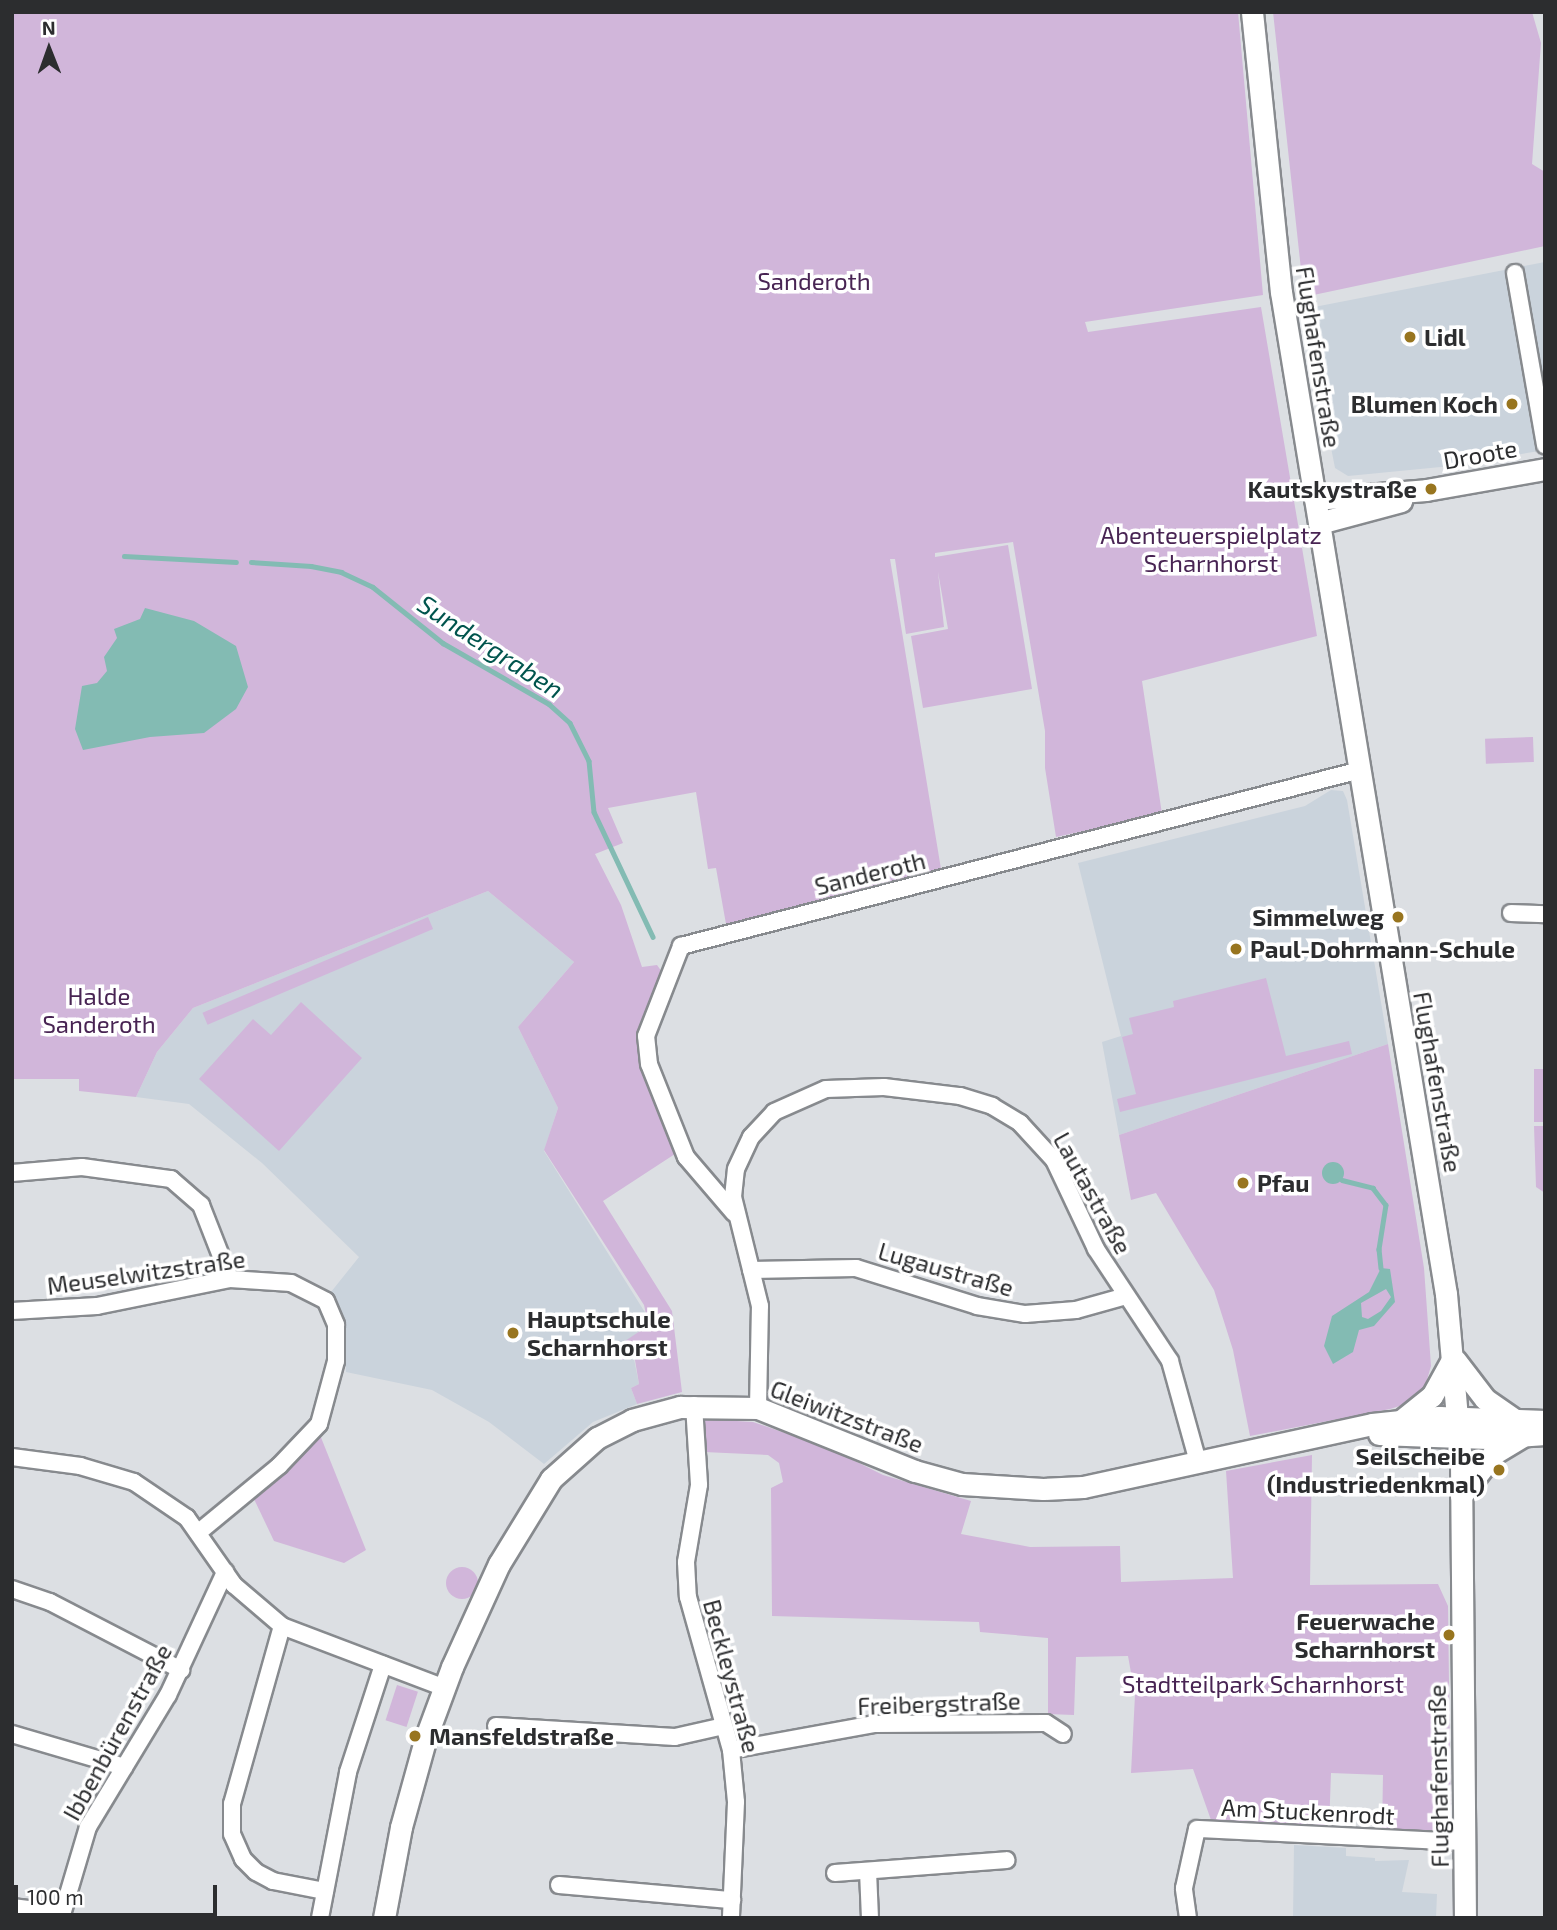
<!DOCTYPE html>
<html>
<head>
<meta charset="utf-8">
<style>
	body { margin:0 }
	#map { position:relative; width:1557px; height:1930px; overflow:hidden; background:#dcdfe3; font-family:"Exo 2",sans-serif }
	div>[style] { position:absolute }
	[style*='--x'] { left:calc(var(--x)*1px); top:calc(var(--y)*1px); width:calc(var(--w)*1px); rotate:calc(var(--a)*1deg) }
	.built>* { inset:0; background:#cad3dc }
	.green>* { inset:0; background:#d1b6da; transform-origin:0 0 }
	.round { border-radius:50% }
	.water>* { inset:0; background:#83bbb3 }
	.stream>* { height:4.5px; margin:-2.25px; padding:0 2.25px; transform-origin:2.25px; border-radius:2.25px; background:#83bbb3 }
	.roads { filter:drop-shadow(2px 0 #878a8e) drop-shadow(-2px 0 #878a8e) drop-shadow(0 2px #878a8e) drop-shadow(0 -2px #878a8e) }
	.street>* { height:16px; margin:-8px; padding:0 8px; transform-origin:8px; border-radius:8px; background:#fff }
	.secondary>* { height:21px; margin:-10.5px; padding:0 10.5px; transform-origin:10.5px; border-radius:10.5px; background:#fff }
	.dots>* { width:19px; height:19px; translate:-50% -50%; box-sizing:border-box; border:4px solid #fff; border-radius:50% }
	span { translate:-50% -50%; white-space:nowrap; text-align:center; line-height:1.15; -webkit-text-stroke:7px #fff; paint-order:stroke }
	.park-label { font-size:24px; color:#482453 }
	.poi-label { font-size:24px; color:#2c2d2f; font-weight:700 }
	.left { translate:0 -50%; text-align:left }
	.right { translate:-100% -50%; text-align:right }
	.street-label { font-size:24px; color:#2c2d2f }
	.water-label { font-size:26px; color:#00544d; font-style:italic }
	.frame { position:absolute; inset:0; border:14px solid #2c2d2f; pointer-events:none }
	.north { position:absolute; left:14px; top:14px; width:70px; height:70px; -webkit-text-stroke:5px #fff; paint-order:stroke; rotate:359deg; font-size:19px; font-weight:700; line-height:28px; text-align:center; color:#2c2d2f }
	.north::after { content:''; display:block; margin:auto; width:24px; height:32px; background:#2c2d2f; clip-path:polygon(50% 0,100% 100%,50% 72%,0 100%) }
	.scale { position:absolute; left:14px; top:1885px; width:203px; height:32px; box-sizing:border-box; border:4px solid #2c2d2f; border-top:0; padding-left:9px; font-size:21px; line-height:24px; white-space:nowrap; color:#2c2d2f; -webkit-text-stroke:5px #fff; paint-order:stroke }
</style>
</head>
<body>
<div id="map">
	<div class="built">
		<div style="clip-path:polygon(1545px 262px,1545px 450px,1451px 466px,1348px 476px,1335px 468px,1304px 309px)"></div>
		<div style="clip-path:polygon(1331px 790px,1343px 791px,1347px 800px,1388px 1044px,1119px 1135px,1102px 1042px,1121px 1036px,1078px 863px,1305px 806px)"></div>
		<div style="clip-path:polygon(488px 891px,574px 962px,518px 1027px,558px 1108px,544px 1151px,646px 1314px,640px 1331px,630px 1339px,639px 1384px,631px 1388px,637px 1404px,593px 1422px,544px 1464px,489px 1422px,432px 1390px,346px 1372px,345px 1324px,331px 1292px,359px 1257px,262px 1163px,189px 1104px,136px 1097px,157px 1052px,193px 1008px)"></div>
		<div style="clip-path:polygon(1294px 1845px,1346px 1848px,1346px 1856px,1375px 1858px,1375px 1861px,1409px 1860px,1402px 1892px,1437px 1894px,1436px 1918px,1293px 1918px)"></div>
	</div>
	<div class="green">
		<div style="clip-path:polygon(12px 12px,1238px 12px,1263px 295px,1085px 322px,1088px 332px,1261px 307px,1317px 636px,1142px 681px,1162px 814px,1056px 837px,1045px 768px,1045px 731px,1013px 542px,935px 553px,935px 557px,1008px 545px,1032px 689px,923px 708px,911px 636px,948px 629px,938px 572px,944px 627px,906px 634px,895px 559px,890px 559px,941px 869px,726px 924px,716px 868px,708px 869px,696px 792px,608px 808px,623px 843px,595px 854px,621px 905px,642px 967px,657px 965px,662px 972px,642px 1034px,678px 1152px,603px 1201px,672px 1311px,682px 1392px,637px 1404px,631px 1388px,639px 1384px,634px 1354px,622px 1360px,616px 1347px,640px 1331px,646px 1314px,644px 1305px,544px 1150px,558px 1108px,518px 1027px,574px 962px,488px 891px,193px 1008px,157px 1052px,136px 1097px,79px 1091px,79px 1079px,12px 1079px)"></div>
		<div style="clip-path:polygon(1273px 12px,1532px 12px,1541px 43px,1532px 164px,1545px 172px,1545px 246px,1304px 297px)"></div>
		<div style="left:1533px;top:737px;width:25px;height:48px;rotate:88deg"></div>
		<div style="left:428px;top:917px;width:13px;height:245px;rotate:67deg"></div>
		<div style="clip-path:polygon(1266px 978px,1286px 1056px,1349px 1041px,1352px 1054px,1120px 1112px,1117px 1099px,1136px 1094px,1122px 1037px,1133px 1034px,1129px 1018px,1174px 1007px,1173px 1001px)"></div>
		<div style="clip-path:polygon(301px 1002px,362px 1058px,279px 1151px,199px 1079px,253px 1019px,271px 1035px)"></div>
		<div style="clip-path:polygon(1388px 1044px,1424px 1268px,1431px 1366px,1424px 1390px,1409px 1403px,1390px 1409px,1250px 1436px,1233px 1350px,1214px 1290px,1156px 1193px,1131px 1200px,1119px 1135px)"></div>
		<div style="left:1534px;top:1069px;width:11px;height:53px"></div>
		<div style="clip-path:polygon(1534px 1126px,1545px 1126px,1545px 1193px,1536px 1187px)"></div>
		<div style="clip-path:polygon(704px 1419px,753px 1422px,831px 1449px,883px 1475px,971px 1501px,961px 1534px,1030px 1547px,1120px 1546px,1121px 1582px,1233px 1578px,1226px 1471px,1312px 1455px,1310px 1585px,1438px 1584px,1448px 1606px,1451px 1835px,1382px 1832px,1383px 1775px,1331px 1773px,1329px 1829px,1211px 1820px,1193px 1769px,1131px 1773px,1135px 1695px,1128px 1656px,1076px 1657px,1074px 1715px,1048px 1714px,1048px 1638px,980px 1632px,979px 1622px,772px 1616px,771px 1488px,783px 1482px,779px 1463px,768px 1455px,704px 1452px)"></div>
		<div style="clip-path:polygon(320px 1435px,366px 1550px,344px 1563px,274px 1541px,254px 1499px)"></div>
		<div class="round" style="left:446px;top:1567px;width:32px;height:32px"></div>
		<div style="left:397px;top:1685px;width:22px;height:37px;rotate:18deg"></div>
	</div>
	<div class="water">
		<div style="clip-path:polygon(145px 608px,194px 621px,236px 646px,248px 687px,236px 709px,204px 733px,150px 737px,83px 750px,75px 729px,82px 686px,97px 683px,107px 671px,104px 657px,117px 638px,114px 629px,140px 619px)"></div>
		<div class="round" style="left:1322px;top:1162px;width:22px;height:22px"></div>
		<div style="clip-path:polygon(evenodd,1381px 1268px,1390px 1269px,1395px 1302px,1374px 1326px,1359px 1330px,1353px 1352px,1333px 1364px,1324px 1346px,1332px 1316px,1369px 1292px,1381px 1268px,1386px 1289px,1391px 1297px,1381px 1311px,1368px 1319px,1362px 1317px,1361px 1303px,1386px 1289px)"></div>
	</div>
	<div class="stream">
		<div style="--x:124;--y:556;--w:112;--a:3.1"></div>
		<div style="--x:251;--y:562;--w:60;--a:3.8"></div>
		<div style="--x:311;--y:566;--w:31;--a:11"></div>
		<div style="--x:341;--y:572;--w:35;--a:25"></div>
		<div style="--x:373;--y:587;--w:90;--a:38.7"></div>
		<div style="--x:443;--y:643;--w:122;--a:29.9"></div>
		<div style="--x:549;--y:704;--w:28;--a:42"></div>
		<div style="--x:570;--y:723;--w:42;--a:63.4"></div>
		<div style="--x:589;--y:761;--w:51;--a:84.4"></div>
		<div style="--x:594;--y:812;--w:138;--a:64.7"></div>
		<div style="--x:1342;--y:1180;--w:32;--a:14"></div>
		<div style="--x:1373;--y:1188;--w:21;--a:53"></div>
		<div style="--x:1386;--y:1205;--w:45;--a:99"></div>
		<div style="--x:1379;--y:1249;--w:19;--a:84"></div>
	</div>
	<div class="roads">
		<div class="street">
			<div style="--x:1515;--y:273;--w:175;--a:80.1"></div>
			<div style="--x:1511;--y:913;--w:34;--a:2"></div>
			<div style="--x:12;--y:1173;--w:70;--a:-4.9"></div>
			<div style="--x:82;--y:1167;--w:90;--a:7.7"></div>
			<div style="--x:171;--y:1179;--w:40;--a:41"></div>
			<div style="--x:201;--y:1205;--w:79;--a:68.6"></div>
			<div style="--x:734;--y:1213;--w:74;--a:-130.6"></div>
			<div style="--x:686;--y:1157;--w:100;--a:-111.7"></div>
			<div style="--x:649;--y:1064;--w:28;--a:-96"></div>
			<div style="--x:646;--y:1036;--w:97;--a:-68.7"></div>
			<div style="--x:681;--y:946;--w:701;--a:-14.53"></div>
			<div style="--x:751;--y:1270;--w:105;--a:-1.1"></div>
			<div style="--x:856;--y:1268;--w:127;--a:17.4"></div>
			<div style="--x:977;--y:1306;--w:49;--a:9.5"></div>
			<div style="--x:1025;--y:1314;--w:51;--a:-4.5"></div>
			<div style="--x:1076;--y:1310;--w:52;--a:-15.6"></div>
			<div style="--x:12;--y:1311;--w:85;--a:-3.4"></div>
			<div style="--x:97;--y:1306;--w:136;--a:-11.5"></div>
			<div style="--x:230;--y:1279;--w:61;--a:3.8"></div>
			<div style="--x:291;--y:1283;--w:39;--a:27"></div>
			<div style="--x:326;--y:1301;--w:26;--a:67"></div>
			<div style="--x:336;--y:1325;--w:36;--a:90"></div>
			<div style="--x:336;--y:1361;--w:65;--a:105.1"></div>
			<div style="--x:319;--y:1424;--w:58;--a:133.6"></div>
			<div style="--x:279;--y:1466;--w:104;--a:140.5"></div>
			<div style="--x:694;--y:1405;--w:80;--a:86.4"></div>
			<div style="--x:699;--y:1485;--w:78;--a:99.6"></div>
			<div style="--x:686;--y:1562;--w:35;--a:87"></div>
			<div style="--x:688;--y:1597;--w:159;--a:74.3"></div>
			<div style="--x:731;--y:1750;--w:52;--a:84.5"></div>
			<div style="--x:736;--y:1802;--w:116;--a:92.5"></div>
			<div style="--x:758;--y:1408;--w:102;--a:-88.9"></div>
			<div style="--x:760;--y:1306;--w:112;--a:-103.9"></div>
			<div style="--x:733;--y:1197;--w:28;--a:-84"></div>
			<div style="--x:736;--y:1169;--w:35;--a:-65"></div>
			<div style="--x:751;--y:1137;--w:34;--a:-47"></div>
			<div style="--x:774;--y:1112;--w:57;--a:-23.9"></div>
			<div style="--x:826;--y:1089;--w:58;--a:-2"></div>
			<div style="--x:884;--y:1087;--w:77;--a:6.8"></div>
			<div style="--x:960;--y:1096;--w:34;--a:17"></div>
			<div style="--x:992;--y:1106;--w:33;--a:31"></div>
			<div style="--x:1020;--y:1123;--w:50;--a:47.4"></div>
			<div style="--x:1054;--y:1160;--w:98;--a:64.7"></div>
			<div style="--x:1096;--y:1249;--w:134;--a:56.5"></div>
			<div style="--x:1170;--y:1361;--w:105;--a:74.5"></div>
			<div style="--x:12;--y:1457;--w:69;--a:7.5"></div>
			<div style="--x:80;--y:1466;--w:56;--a:16.5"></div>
			<div style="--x:134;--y:1482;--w:64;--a:34.2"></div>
			<div style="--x:187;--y:1518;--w:82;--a:55"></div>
			<div style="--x:234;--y:1585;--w:63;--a:40.5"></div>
			<div style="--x:282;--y:1626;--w:172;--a:20.8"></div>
			<div style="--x:12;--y:1589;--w:40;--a:18.9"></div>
			<div style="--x:50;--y:1602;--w:148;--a:27.4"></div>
			<div style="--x:282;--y:1626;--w:185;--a:105.7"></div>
			<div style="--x:232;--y:1804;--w:30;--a:90"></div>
			<div style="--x:232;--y:1834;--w:27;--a:66"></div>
			<div style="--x:243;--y:1859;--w:18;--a:45"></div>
			<div style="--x:256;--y:1872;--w:19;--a:28"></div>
			<div style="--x:273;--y:1881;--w:53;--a:10.9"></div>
			<div style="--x:496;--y:1726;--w:179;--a:3.5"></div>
			<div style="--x:675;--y:1737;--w:50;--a:-12.7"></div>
			<div style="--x:12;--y:1734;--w:117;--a:16.4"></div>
			<div style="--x:731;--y:1750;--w:145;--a:-10.3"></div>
			<div style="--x:874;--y:1724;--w:172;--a:-0.3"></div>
			<div style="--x:1046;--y:1723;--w:20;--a:33"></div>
			<div style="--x:868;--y:1871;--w:47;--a:87.6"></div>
			<div style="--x:835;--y:1873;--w:172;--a:-4.3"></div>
			<div style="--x:559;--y:1885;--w:174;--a:5"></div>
			<div style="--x:12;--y:1907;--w:49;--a:7"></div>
			<div style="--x:61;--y:1918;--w:95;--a:-73.5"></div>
			<div style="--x:88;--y:1827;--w:154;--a:-58.8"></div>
			<div style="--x:168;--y:1695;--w:136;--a:-65.1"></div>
			<div style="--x:320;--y:1918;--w:149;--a:-79.1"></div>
			<div style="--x:348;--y:1772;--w:113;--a:-71.9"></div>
			<div style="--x:1188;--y:1918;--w:30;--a:-98"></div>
			<div style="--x:1184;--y:1888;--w:60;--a:-77.6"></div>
			<div style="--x:1197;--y:1829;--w:269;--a:2.8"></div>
		</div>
		<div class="secondary">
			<div style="--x:1252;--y:12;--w:281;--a:84.1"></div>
			<div style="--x:1281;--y:292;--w:1015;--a:80.65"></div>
			<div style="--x:1446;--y:1294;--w:170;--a:84.9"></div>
			<div style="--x:1461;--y:1463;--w:455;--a:89.5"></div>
			<div style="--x:1315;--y:499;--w:111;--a:-4.6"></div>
			<div style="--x:1426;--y:490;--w:121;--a:-10"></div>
			<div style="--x:1319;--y:523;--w:85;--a:-15"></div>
			<div style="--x:1455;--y:1360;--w:49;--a:52.4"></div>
			<div style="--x:1485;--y:1399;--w:37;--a:35"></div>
			<div style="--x:1402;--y:1420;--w:38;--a:-39"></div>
			<div style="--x:1432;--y:1396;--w:43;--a:-61.1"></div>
			<div style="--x:1379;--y:1434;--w:109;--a:2.1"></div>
			<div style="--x:1488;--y:1438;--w:57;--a:-4"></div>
			<div style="--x:1461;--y:1496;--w:53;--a:-52.7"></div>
			<div style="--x:1493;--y:1454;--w:33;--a:-31"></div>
			<div style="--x:384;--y:1918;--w:93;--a:-79.4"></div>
			<div style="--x:401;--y:1827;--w:93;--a:-74.5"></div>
			<div style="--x:426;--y:1737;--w:75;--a:-69.6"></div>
			<div style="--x:452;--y:1667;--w:113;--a:-65.5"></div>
			<div style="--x:499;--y:1564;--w:100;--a:-58.5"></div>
			<div style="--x:551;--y:1479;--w:62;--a:-41.7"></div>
			<div style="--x:597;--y:1438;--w:39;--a:-27"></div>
			<div style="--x:632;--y:1420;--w:50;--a:-15.2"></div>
			<div style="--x:680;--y:1407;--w:78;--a:0.7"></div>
			<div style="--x:758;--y:1408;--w:169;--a:21.9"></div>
			<div style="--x:915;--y:1471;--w:49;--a:15.5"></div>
			<div style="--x:962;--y:1484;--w:81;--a:3.5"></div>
			<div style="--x:1043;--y:1489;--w:40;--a:-2.9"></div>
			<div style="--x:1083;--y:1487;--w:296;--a:-12.3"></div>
			<div style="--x:1372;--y:1424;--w:67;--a:-6"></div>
			<div style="--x:1439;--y:1417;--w:106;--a:2.2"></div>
		</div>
	</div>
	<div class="dots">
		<div style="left:1410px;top:337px;background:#98751f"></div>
		<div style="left:1512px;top:404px;background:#98751f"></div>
		<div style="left:1431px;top:489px;background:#98751f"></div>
		<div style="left:1398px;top:917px;background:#98751f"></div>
		<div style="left:1236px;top:949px;background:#98751f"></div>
		<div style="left:1243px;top:1183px;background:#98751f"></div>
		<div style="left:513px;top:1333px;background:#98751f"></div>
		<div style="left:1499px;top:1470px;background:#98751f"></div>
		<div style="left:1449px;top:1635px;background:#98751f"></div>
		<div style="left:415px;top:1736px;background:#98751f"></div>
	</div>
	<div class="park-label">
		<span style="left:814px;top:281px">Sanderoth</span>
		<span style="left:1211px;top:549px">Abenteuerspielplatz<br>Scharnhorst</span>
		<span style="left:99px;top:1010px">Halde<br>Sanderoth</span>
		<span style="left:1263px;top:1684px">Stadtteilpark Scharnhorst</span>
	</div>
	<div class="poi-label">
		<span class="left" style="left:1424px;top:337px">Lidl</span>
		<span class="right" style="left:1498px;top:404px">Blumen Koch</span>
		<span class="right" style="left:1417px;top:489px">Kautskystraße</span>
		<span class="right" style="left:1384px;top:917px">Simmelweg</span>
		<span class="left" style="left:1250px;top:949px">Paul-Dohrmann-Schule</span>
		<span class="left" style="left:1257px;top:1183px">Pfau</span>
		<span class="left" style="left:527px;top:1333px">Hauptschule<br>Scharnhorst</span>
		<span class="right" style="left:1485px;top:1470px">Seilscheibe<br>(Industriedenkmal)</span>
		<span class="right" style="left:1435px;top:1635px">Feuerwache<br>Scharnhorst</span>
		<span class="left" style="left:429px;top:1736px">Mansfeldstraße</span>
	</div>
	<div class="street-label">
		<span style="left:1319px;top:357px;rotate:81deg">Flughafenstraße</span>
		<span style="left:1480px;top:454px;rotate:-10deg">Droote</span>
		<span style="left:870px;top:873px;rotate:-14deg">Sanderoth</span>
		<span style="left:1438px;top:1082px;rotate:80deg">Flughafenstraße</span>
		<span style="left:1093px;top:1193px;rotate:61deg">Lautastraße</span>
		<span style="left:946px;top:1269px;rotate:16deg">Lugaustraße</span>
		<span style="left:146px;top:1272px;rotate:-8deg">Meuselwitzstraße</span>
		<span style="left:847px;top:1416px;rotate:21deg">Gleiwitzstraße</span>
		<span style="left:732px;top:1676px;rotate:75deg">Beckleystraße</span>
		<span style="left:939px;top:1703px;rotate:-2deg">Freibergstraße</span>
		<span style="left:117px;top:1732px;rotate:-61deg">Ibbenbürenstraße</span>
		<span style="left:1438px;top:1776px;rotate:-91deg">Flughafenstraße</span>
		<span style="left:1308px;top:1811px;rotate:3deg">Am Stuckenrodt</span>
	</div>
	<div class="water-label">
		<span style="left:491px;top:646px;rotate:33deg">Sundergraben</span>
	</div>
	<div class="frame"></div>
	<div class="north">N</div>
	<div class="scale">100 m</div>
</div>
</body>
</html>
